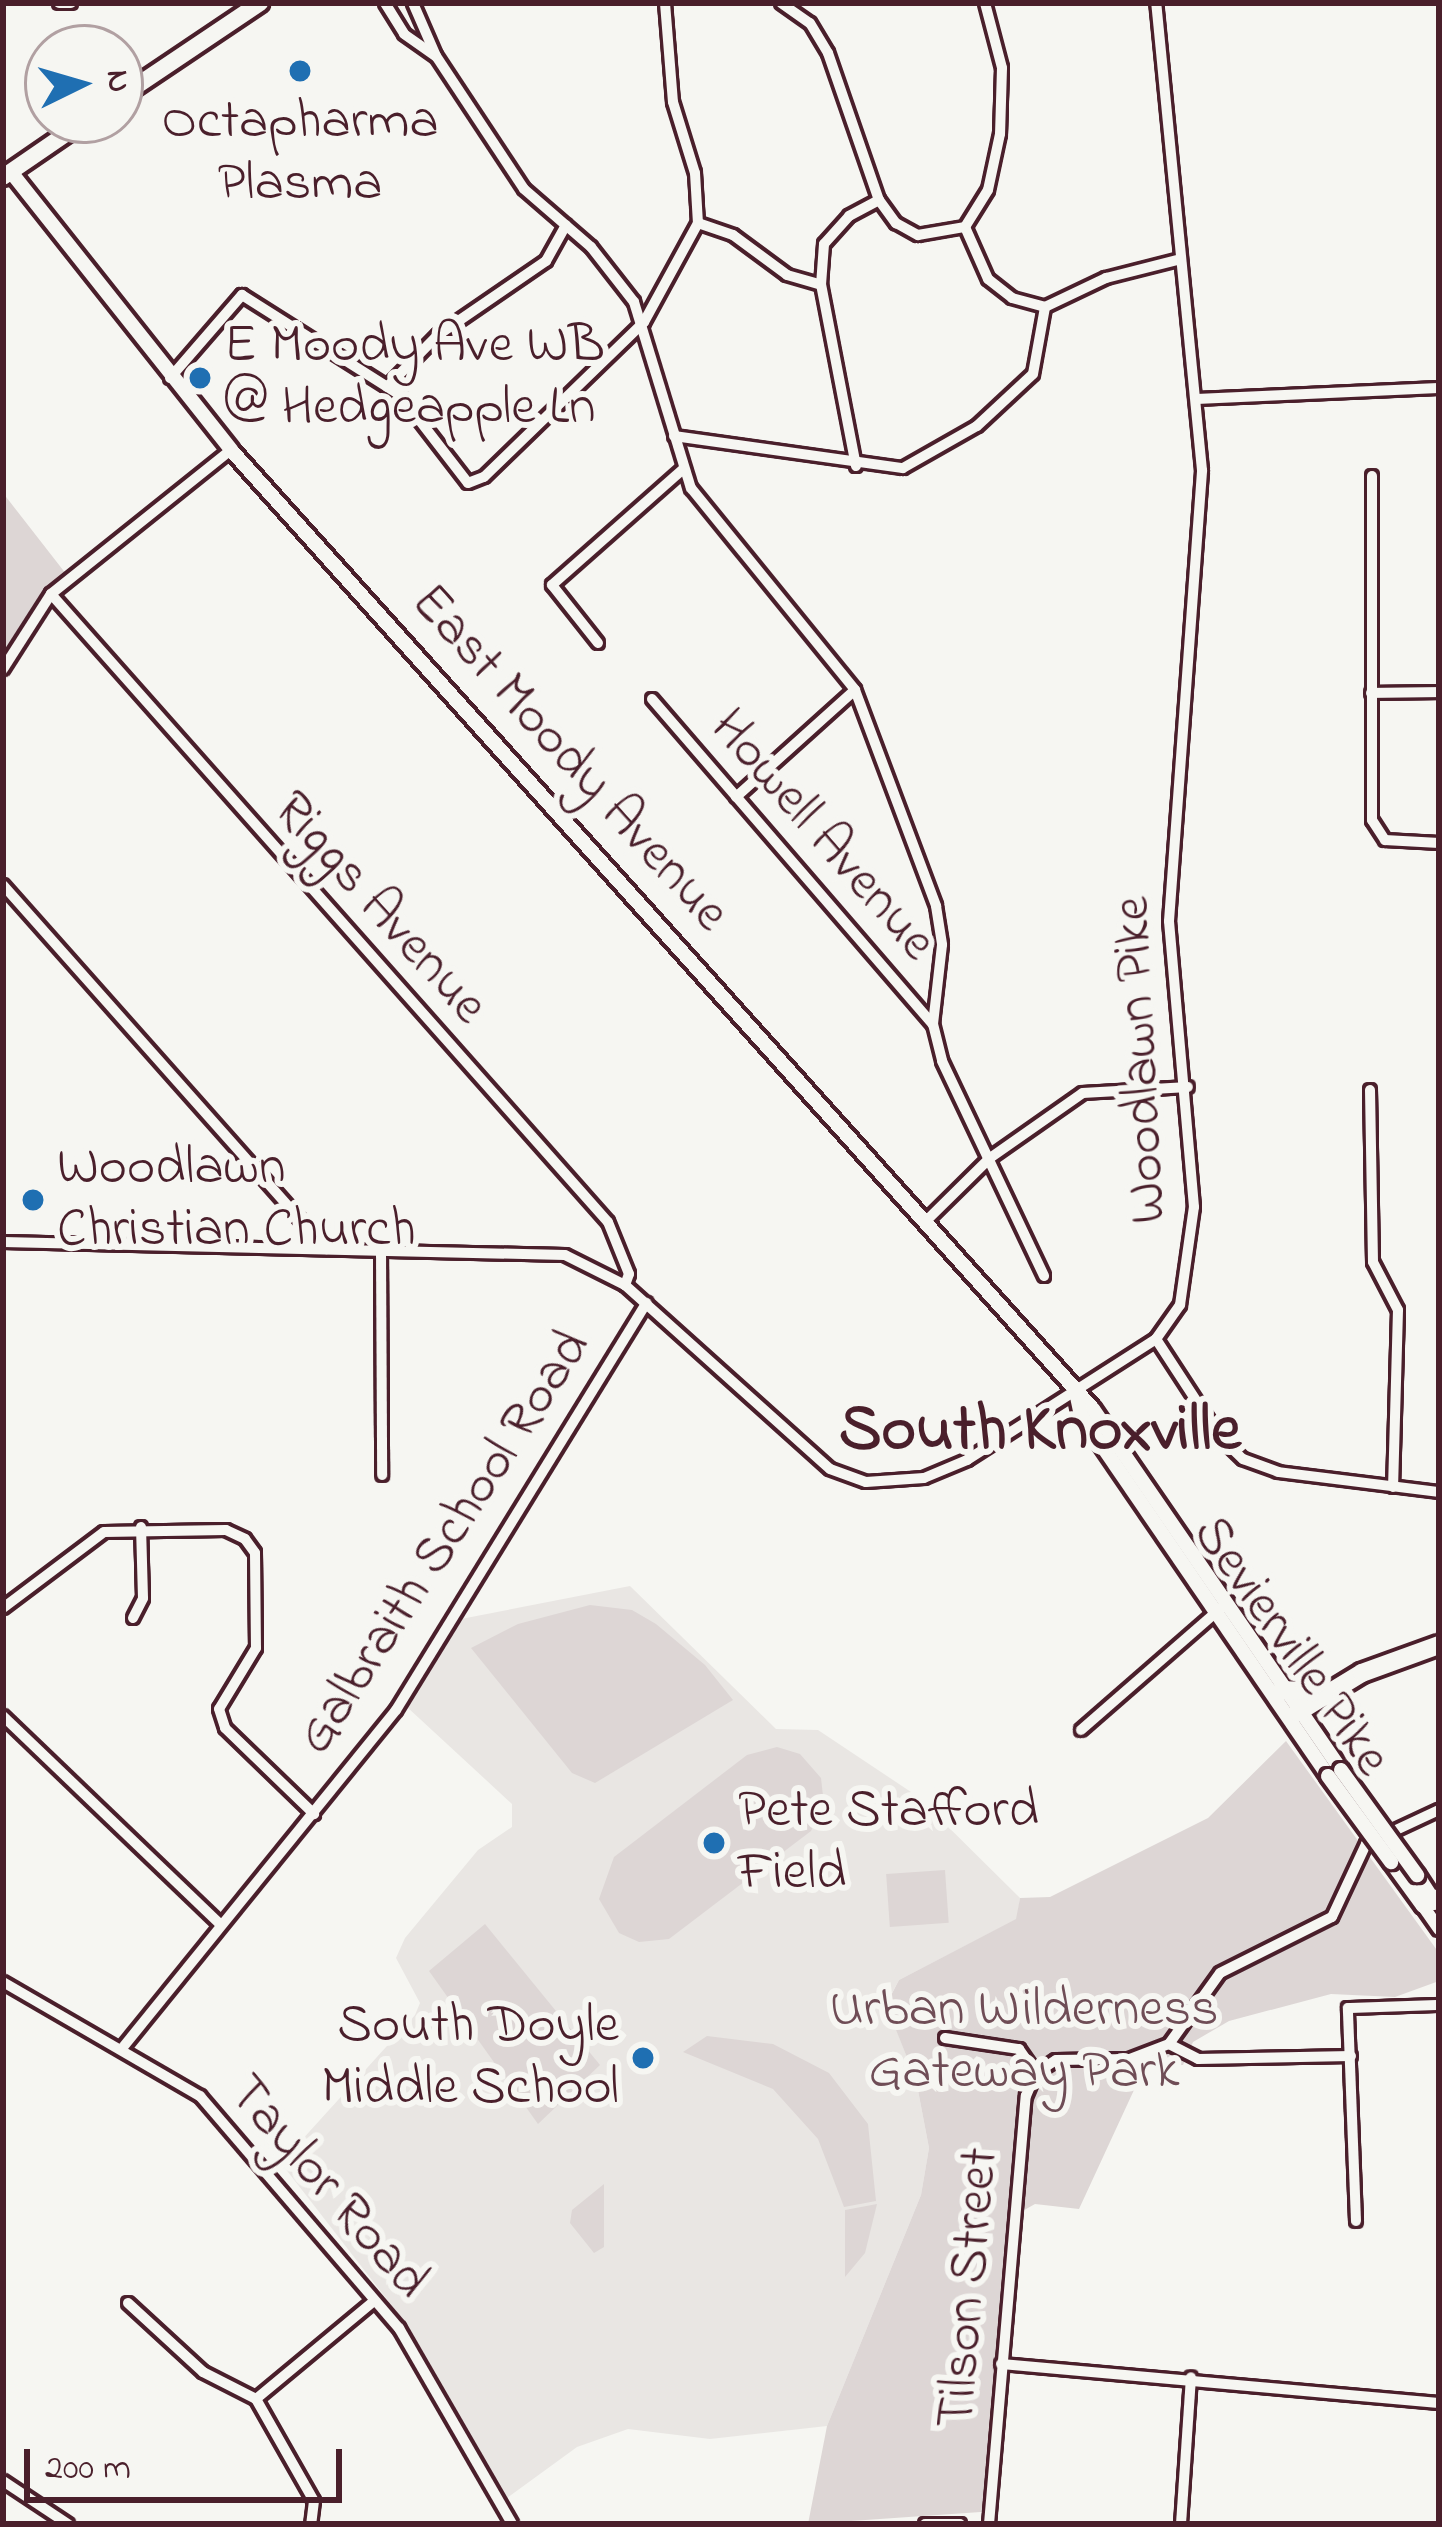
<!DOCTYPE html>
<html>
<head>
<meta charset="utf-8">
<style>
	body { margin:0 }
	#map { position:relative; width:1442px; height:2527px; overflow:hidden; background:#f6f6f2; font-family:"Indie Flower",sans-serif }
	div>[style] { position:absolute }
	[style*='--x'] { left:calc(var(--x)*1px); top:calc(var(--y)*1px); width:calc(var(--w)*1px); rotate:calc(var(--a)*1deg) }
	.built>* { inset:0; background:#e9e6e3 }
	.green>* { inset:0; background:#ddd6d5; transform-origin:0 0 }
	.roads { filter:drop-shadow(3px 0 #4a1f2b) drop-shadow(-3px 0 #4a1f2b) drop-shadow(0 3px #4a1f2b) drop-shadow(0 -3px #4a1f2b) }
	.minor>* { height:10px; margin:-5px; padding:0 5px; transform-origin:5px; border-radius:5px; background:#f6f6f2 }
	.tertiary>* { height:12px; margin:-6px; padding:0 6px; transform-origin:6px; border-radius:6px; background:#f6f6f2 }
	.secondary>* { height:14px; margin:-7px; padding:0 7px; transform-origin:7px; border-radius:7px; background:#f6f6f2 }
	.trunk>* { height:16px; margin:-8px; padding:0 8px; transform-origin:8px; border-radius:8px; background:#f6f6f2 }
	.motorway>* { height:18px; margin:-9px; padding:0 9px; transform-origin:9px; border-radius:9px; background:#f6f6f2 }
	.bridges { filter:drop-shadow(3px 0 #4a1f2b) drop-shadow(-3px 0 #4a1f2b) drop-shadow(0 3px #4a1f2b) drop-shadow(0 -3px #4a1f2b) }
	.secondary-bridge>* { height:14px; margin:-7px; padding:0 7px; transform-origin:7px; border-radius:7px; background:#f6f6f2 }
	.dots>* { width:33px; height:33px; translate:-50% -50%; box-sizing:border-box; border:6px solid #f6f6f2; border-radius:50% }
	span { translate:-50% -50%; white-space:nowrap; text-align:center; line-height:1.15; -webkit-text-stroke:12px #f6f6f2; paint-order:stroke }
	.poi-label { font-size:54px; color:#4a1f2b }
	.left { translate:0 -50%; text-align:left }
	.right { translate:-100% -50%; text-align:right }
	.street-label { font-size:54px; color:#4a1f2b }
	.park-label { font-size:54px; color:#6f4d56 }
	.district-label { font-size:66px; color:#4a1f2b; font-weight:700 }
	.frame { position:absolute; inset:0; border:6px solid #4a1f2b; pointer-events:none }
	.north { position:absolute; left:24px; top:24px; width:120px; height:120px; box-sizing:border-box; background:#f6f6f2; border:3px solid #b1a0a2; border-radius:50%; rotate:85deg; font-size:33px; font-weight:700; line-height:48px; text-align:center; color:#4a1f2b }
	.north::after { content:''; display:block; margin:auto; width:42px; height:54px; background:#1f6fb2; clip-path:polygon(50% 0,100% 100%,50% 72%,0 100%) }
	.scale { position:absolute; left:24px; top:2449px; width:318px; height:54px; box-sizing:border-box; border:6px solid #4a1f2b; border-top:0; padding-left:15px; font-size:36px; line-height:42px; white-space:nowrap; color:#4a1f2b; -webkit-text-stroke:9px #f6f6f2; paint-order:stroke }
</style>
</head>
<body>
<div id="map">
	<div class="built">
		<div style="clip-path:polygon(630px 1586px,776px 1729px,818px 1730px,917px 1796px,1020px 1898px,1017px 1919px,899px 1980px,886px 2004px,916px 2080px,929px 2148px,921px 2195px,827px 2426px,710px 2439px,628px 2429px,577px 2447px,507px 2498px,410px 2329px,281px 2163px,415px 2015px,420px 2003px,396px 1958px,405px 1938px,478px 1850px,512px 1827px,512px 1804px,407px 1707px,461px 1619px)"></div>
	</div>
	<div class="green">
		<div style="clip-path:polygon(3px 493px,70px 579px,51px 594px,3px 669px)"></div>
		<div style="clip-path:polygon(590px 1605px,632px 1610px,656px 1624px,705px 1665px,733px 1700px,595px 1783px,572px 1773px,471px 1648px,518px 1624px)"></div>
		<div style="clip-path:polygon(1286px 1741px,1439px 1953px,1439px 1981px,1395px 1997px,1331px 1994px,1229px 2021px,1193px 2042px,1183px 2065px,1153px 2066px,1140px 2077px,1079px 2209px,1035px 2204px,1019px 2213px,995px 2511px,808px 2524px,827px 2426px,921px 2195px,929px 2148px,916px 2080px,886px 2005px,899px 1980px,1016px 1919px,1020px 1898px,1050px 1897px,1208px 1818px)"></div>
		<div style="clip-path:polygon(777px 1747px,800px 1754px,821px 1778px,824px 1805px,811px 1831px,669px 1939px,639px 1942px,619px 1933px,599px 1899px,614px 1857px,747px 1755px)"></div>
		<div style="left:945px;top:1870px;width:53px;height:59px;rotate:86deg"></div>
		<div style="clip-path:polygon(485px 1924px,600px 2065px,538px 2124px,429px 1971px)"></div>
		<div style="clip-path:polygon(707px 2036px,773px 2044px,829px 2073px,868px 2124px,876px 2201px,844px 2207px,818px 2139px,773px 2089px,683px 2052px)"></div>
		<div style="clip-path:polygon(604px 2184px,604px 2247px,594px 2253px,570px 2223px,572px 2210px)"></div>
		<div style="clip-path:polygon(877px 2204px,865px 2253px,845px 2277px,845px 2210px)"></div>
	</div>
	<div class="roads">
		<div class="minor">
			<div style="--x:59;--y:3;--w:12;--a:0"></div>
			<div style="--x:385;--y:3;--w:36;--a:58"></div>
			<div style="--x:404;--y:34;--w:39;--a:35"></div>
			<div style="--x:436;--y:56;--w:58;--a:-113.5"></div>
			<div style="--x:665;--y:3;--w:99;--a:85.4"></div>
			<div style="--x:673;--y:102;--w:74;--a:72.8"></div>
			<div style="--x:695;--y:173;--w:50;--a:86.6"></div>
			<div style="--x:781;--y:3;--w:35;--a:35"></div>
			<div style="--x:810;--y:23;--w:35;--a:59"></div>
			<div style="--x:828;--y:53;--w:156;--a:70.9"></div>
			<div style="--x:879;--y:200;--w:29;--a:54"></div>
			<div style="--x:896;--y:223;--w:25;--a:29"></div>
			<div style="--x:918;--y:235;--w:48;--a:-9.7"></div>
			<div style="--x:985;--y:3;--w:67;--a:75.3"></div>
			<div style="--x:1002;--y:68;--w:66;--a:91.7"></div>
			<div style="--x:1000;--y:134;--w:57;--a:102.1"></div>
			<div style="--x:988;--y:190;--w:44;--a:121.9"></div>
			<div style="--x:965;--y:227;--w:57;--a:66.1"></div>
			<div style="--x:988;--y:279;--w:31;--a:38"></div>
			<div style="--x:1012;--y:298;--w:34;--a:15"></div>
			<div style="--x:436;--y:56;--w:159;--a:56.5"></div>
			<div style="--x:524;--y:189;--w:89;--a:40.9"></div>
			<div style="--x:591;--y:247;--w:70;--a:52"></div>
			<div style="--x:634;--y:302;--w:195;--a:73"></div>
			<div style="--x:691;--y:488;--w:260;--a:50.9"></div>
			<div style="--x:855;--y:690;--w:231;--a:69.4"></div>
			<div style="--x:936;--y:906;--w:39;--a:81"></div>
			<div style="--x:942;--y:945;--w:80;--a:96.5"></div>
			<div style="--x:933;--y:1024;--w:38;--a:76"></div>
			<div style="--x:942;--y:1061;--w:238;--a:64.6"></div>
			<div style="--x:698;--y:223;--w:37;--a:19"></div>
			<div style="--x:733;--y:235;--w:67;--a:36.5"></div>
			<div style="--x:787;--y:275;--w:35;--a:16"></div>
			<div style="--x:170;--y:378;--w:110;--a:-49.1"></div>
			<div style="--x:242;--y:295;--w:187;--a:32.3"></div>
			<div style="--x:400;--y:395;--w:111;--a:52.3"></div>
			<div style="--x:468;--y:483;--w:17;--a:-21"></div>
			<div style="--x:484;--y:477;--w:223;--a:-44.1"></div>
			<div style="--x:644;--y:322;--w:113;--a:-61.4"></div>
			<div style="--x:387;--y:387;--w:73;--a:-45.6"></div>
			<div style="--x:438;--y:335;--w:131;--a:-34.4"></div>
			<div style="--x:546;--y:261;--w:41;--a:-60.9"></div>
			<div style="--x:1196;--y:399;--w:243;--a:-2.6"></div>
			<div style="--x:674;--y:436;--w:231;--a:8"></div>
			<div style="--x:903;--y:468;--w:85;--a:-29.6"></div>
			<div style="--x:977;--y:426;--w:76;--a:-42.9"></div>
			<div style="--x:1033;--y:374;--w:68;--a:-79.8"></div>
			<div style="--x:1045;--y:307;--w:68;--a:-25.4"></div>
			<div style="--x:1106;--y:278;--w:73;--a:-14.2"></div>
			<div style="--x:856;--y:466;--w:184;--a:-100.9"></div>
			<div style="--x:821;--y:285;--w:41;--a:-85.8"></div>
			<div style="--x:824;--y:244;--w:38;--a:-48"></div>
			<div style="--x:849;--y:216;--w:34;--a:-28"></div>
			<div style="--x:1372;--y:476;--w:344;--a:90"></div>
			<div style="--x:1372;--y:820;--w:24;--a:57"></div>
			<div style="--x:1385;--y:840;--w:54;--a:3.2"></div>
			<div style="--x:51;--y:594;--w:839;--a:48.43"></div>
			<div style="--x:608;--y:1222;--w:56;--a:68"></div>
			<div style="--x:629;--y:1274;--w:12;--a:110"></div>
			<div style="--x:598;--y:643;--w:74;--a:-128.4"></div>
			<div style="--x:552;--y:585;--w:174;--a:-41.5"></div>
			<div style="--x:3;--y:669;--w:89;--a:-57.4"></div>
			<div style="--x:51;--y:594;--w:231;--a:-38.7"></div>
			<div style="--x:1371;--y:693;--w:68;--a:-0.8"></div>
			<div style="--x:652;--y:699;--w:430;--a:49.2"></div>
			<div style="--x:736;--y:797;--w:160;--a:-42"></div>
			<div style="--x:3;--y:885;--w:487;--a:48.4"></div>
			<div style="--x:1370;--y:1090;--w:172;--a:89"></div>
			<div style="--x:1373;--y:1262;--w:54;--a:62.5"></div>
			<div style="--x:1398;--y:1310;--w:177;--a:91.6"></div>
			<div style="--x:925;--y:1222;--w:91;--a:-44.6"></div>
			<div style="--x:990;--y:1158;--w:113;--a:-35"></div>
			<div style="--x:1083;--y:1093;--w:105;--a:-3.3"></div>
			<div style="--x:3;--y:1242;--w:562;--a:1.33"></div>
			<div style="--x:565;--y:1255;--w:67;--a:26.6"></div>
			<div style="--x:625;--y:1285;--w:275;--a:41.9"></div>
			<div style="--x:830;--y:1469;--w:38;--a:20"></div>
			<div style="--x:866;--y:1482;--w:58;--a:-3.9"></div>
			<div style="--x:924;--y:1478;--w:47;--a:-22.7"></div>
			<div style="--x:967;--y:1460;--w:224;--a:-32.6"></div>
			<div style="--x:1156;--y:1339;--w:42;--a:-54.8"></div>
			<div style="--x:1180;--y:1305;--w:99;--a:-81.9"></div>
			<div style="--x:1194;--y:1207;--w:287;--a:-95"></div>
			<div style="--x:1169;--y:921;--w:452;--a:-85.8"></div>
			<div style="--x:1202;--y:470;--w:469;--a:-95.6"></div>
			<div style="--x:381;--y:1251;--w:224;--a:89.7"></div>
			<div style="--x:1156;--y:1339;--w:117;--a:56.9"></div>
			<div style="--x:1220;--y:1437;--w:32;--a:44"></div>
			<div style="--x:1243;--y:1459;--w:37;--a:20"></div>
			<div style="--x:1278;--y:1472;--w:162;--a:7.1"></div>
			<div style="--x:3;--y:1608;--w:126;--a:-37"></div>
			<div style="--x:104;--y:1532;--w:122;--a:-0.9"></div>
			<div style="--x:226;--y:1530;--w:21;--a:25"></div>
			<div style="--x:245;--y:1539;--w:17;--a:54"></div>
			<div style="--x:255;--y:1553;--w:95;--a:89.4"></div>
			<div style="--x:256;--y:1648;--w:71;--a:121.2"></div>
			<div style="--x:219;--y:1709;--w:20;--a:72"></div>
			<div style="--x:225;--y:1728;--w:124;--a:44"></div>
			<div style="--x:133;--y:1618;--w:22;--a:-63"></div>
			<div style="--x:143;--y:1598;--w:71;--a:-91.6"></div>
			<div style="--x:3;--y:1716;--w:299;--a:43.8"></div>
			<div style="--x:1081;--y:1730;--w:186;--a:-41.1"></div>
			<div style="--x:3;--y:1982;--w:228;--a:30.1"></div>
			<div style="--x:200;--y:2096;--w:306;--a:49.4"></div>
			<div style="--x:399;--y:2328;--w:226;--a:60"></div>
			<div style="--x:945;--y:2038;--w:75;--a:8.5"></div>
			<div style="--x:1019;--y:2049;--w:29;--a:55"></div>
			<div style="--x:1169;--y:2044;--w:33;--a:27"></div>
			<div style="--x:1198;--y:2059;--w:153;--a:-1.1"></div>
			<div style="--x:124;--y:2046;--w:432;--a:-51"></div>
			<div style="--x:396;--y:1710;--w:478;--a:-58.4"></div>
			<div style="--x:1356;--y:2221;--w:213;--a:-92.2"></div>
			<div style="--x:1348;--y:2008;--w:91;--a:-1.9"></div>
			<div style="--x:128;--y:2303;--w:102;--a:42.6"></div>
			<div style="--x:203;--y:2372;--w:59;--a:27"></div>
			<div style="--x:1001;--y:2364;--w:440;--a:5.1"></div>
			<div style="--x:256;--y:2399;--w:153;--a:-39.7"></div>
			<div style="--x:256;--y:2399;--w:117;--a:60.4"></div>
			<div style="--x:314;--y:2501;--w:23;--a:97"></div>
			<div style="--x:3;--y:2481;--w:78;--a:33.5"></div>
			<div style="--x:925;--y:2524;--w:35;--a:0"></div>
			<div style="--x:989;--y:2524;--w:430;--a:-85.1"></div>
			<div style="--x:1026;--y:2096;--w:25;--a:-67"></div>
			<div style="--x:1036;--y:2073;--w:24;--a:-33"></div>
			<div style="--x:1056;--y:2060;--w:74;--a:-0.8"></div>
			<div style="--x:1130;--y:2059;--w:42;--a:-21"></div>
			<div style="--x:1169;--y:2044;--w:87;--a:-54.3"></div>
			<div style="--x:1220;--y:1973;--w:125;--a:-26.6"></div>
			<div style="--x:1332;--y:1917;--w:81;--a:-65"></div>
			<div style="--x:1366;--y:1844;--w:81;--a:-25"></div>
			<div style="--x:1181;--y:2524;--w:147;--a:-86.1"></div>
		</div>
		<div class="tertiary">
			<div style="--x:1423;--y:1906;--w:28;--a:55"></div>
		</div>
		<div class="secondary">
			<div style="--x:11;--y:172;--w:355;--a:51.6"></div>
			<div style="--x:231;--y:450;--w:1289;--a:48.05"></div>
			<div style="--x:1093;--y:1409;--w:438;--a:55.5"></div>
			<div style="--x:1076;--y:1392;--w:24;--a:78"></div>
			<div style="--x:1081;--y:1415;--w:437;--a:55.6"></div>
			<div style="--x:1391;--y:1862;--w:54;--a:54"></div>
			<div style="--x:1423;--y:1906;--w:12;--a:-24"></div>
			<div style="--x:1434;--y:1901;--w:31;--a:-123"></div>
		</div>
		<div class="trunk">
			<div style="--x:120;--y:97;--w:169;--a:-33.9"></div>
			<div style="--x:3;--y:177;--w:101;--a:-34.5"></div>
		</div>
		<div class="motorway">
			<div style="--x:1282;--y:1690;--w:40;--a:2.9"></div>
			<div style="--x:1298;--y:1712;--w:75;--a:-31.4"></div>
			<div style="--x:1362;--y:1673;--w:82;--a:-20"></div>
			<div style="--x:1434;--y:1901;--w:6;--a:-31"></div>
		</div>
	</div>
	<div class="bridges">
		<div class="secondary-bridge">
			<div style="--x:1341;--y:1770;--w:130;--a:54.1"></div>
			<div style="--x:1328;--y:1776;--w:107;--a:53.8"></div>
		</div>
	</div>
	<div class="dots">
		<div style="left:300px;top:71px;background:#1f6fb2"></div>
		<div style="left:200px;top:378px;background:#1f6fb2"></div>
		<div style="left:33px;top:1200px;background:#1f6fb2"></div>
		<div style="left:714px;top:1843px;background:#1f6fb2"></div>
		<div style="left:643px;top:2058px;background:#1f6fb2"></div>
	</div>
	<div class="poi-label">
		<span style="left:300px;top:154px">Octapharma<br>Plasma</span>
		<span class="left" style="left:224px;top:378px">E Moody Ave WB<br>@ Hedgeapple Ln</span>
		<span class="left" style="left:57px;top:1200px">Woodlawn<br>Christian Church</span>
		<span class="left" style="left:738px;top:1843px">Pete Stafford<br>Field</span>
		<span class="right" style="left:619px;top:2058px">South Doyle<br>Middle School</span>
	</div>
	<div class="street-label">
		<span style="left:569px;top:759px;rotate:48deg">East Moody Avenue</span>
		<span style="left:822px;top:836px;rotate:49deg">Howell Avenue</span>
		<span style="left:379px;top:909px;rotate:48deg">Riggs Avenue</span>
		<span style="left:1142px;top:1060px;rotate:-93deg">Woodlawn Pike</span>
		<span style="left:445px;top:1543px;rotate:-57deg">Galbraith School Road</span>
		<span style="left:1290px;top:1647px;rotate:55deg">Sevierville Pike</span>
		<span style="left:327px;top:2188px;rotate:49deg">Taylor Road</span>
		<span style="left:970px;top:2288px;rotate:-85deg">Tilson Street</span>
	</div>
	<div class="park-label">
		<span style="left:1024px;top:2042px">Urban Wilderness<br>Gateway Park</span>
	</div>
	<div class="district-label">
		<span style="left:1040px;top:1433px">South Knoxville</span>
	</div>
	<div class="frame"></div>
	<div class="north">N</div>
	<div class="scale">200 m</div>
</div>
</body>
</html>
